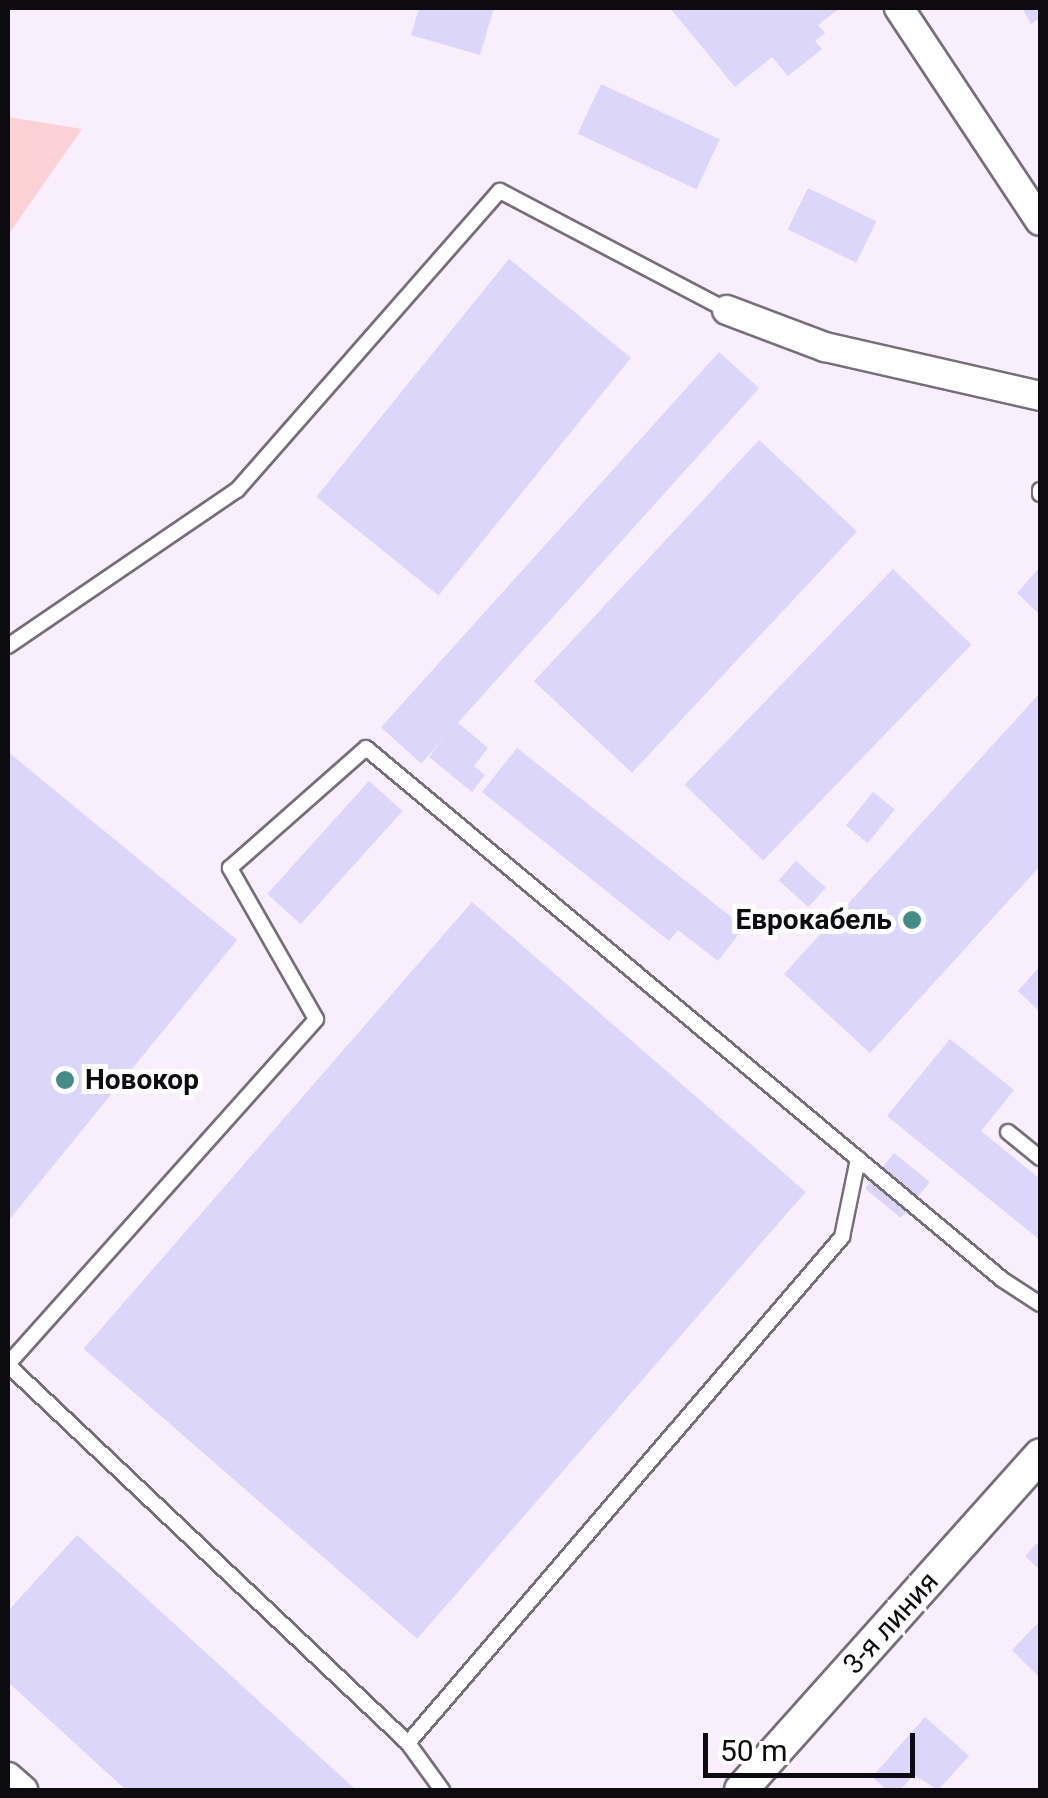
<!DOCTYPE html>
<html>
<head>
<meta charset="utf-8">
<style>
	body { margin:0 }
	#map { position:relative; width:1048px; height:1798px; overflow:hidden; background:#f8eefc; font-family:Roboto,sans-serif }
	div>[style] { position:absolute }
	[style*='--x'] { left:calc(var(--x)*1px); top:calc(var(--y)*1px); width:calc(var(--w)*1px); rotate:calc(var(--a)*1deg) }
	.green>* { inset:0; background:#fcd1d6 }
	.building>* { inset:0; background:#dbd6fa; transform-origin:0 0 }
	.roads { filter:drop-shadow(2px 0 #776e7a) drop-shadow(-2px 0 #776e7a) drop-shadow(0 2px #776e7a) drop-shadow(0 -2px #776e7a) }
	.service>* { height:14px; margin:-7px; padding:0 7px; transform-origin:7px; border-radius:7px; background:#fff }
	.minor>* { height:28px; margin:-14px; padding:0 14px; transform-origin:14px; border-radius:14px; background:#fff }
	.tertiary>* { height:32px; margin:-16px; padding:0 16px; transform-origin:16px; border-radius:16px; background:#fff }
	.dots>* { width:28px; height:28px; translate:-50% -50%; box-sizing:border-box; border:5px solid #fff; border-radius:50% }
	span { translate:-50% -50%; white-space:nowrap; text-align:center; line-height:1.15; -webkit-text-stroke:10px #fff; paint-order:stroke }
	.poi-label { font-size:28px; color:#0e0b10; font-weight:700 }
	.right { translate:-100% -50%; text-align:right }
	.left { translate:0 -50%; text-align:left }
	.street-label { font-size:28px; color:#0e0b10 }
	.frame { position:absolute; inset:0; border:10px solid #0e0b10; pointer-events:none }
	.scale { position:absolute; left:703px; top:1733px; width:212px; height:45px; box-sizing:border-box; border:5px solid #0e0b10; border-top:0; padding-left:12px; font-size:30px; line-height:35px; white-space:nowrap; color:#0e0b10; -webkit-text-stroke:8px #fff; paint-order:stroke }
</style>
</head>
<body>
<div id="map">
	<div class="green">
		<div style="clip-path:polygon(8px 117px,82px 129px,8px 235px)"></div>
	</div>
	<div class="building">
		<div style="clip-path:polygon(419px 8px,494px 8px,480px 55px,411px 35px)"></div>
		<div style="clip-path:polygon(670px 8px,840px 8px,818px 25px,825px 33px,815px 41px,822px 49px,788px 76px,772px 57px,735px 87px)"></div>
		<div style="clip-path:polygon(1022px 8px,1040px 8px,1040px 18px,1031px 24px)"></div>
		<div style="left:601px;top:84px;width:131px;height:55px;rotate:25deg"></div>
		<div style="left:808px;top:188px;width:76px;height:46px;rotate:26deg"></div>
		<div style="left:509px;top:259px;width:157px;height:306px;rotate:39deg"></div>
		<div style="left:719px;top:352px;width:54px;height:505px;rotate:42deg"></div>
		<div style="left:759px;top:440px;width:134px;height:330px;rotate:43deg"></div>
		<div style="clip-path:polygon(1040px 567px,1040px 615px,1017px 593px)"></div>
		<div style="left:893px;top:569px;width:109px;height:300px;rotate:44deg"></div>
		<div style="clip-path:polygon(1040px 693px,1040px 866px,870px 1053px,784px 974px)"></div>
		<div style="clip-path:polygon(457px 722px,488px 748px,474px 766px,485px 775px,472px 792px,429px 757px)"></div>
		<div style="clip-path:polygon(517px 748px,744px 927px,718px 961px,678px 930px,669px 941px,482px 792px)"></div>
		<div style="clip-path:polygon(8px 752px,237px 940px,8px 1221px)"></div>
		<div style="left:369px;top:781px;width:45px;height:152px;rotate:42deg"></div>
		<div style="left:873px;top:792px;width:28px;height:43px;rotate:39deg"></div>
		<div style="left:796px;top:861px;width:40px;height:26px;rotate:42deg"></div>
		<div style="left:472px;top:902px;width:442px;height:592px;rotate:41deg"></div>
		<div style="clip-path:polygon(1040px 966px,1040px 1012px,1018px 991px)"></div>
		<div style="clip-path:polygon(950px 1039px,1014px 1090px,981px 1131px,1040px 1179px,1040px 1240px,887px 1116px)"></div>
		<div style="left:894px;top:1153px;width:46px;height:46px;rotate:39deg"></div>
		<div style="clip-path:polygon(77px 1535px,356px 1790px,126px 1790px,8px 1682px,8px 1611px)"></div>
		<div style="clip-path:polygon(1037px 1543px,1040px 1546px,1040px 1570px,1025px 1556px)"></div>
		<div style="clip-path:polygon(1040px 1621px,1040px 1678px,1012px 1650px)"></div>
		<div style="clip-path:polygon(925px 1717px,969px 1756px,938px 1790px,914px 1775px,900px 1790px,887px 1790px,872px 1777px)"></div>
	</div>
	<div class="roads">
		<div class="service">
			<div style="--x:1040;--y:490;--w:4;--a:90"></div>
			<div style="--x:8;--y:646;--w:277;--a:-34.3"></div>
			<div style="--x:237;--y:490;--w:398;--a:-48.7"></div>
			<div style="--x:500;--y:191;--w:256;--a:27.7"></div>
			<div style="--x:1008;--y:1132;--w:41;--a:39.1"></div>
			<div style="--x:8;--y:1364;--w:462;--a:-48.2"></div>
			<div style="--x:316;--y:1019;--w:174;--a:-119.7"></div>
			<div style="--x:230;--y:868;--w:181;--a:-41.4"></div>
			<div style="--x:366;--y:748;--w:830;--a:39.87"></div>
			<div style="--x:1003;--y:1280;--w:44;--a:33"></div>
			<div style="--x:8;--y:1365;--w:550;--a:43.38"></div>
			<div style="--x:408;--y:1743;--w:58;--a:54.1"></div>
			<div style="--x:408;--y:1743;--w:667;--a:-49.38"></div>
			<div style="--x:842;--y:1237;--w:80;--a:-78.4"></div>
		</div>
		<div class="minor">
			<div style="--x:899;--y:8;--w:255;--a:56.5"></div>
			<div style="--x:727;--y:310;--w:105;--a:20.7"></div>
			<div style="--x:825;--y:347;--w:221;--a:12.8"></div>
			<div style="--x:8;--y:1777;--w:20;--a:41"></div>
		</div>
		<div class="tertiary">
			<div style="--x:741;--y:1790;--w:449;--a:-48.2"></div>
		</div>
	</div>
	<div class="dots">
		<div style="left:912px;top:920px;background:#458b85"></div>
		<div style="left:65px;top:1080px;background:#458b85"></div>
	</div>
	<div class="poi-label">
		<span class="right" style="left:892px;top:920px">Еврокабель</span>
		<span class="left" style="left:85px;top:1080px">Новокор</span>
	</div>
	<div class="street-label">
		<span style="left:891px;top:1623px;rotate:-48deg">3-я линия</span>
	</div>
	<div class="frame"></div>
	<div class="scale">50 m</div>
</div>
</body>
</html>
